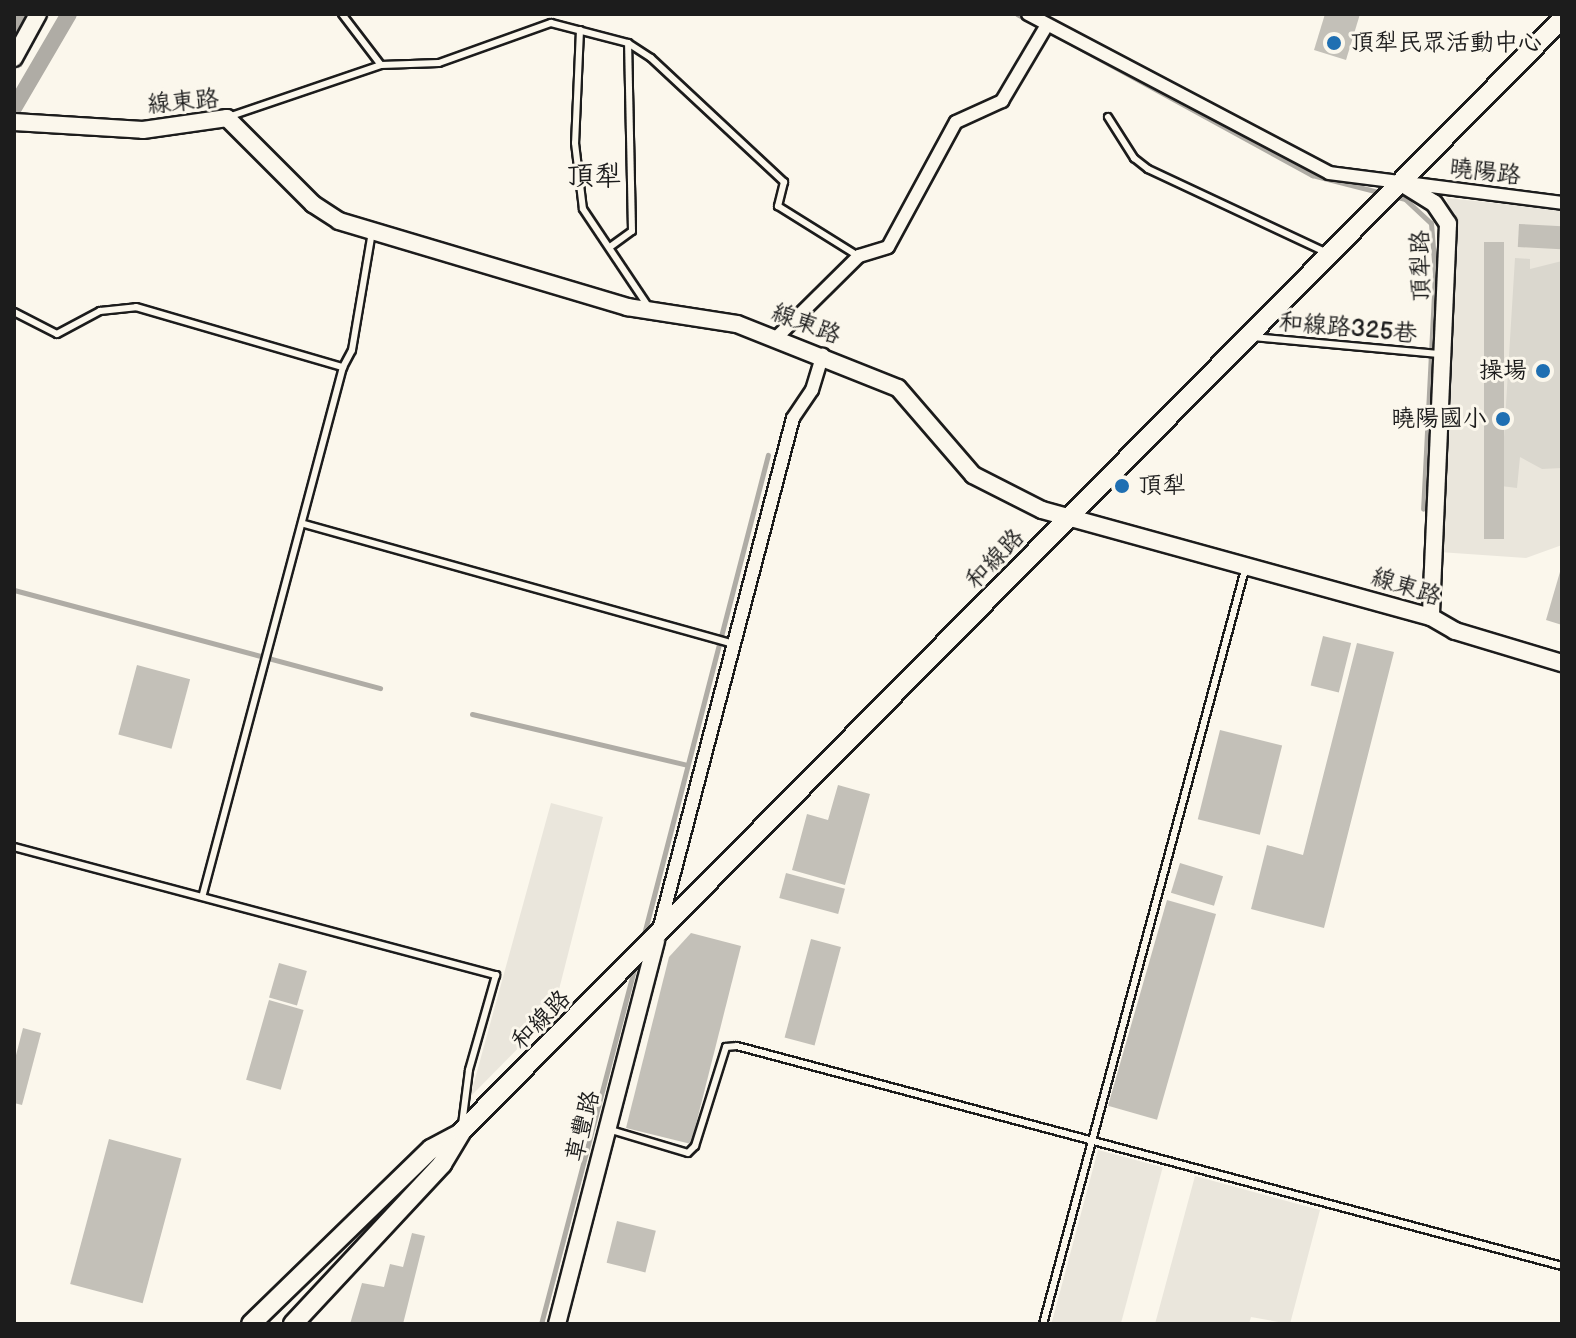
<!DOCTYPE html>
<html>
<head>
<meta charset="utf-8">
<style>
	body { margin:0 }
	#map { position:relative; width:1576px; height:1338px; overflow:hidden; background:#fbf7ec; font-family:"Balsamiq Sans","LXGW WenKai TC",sans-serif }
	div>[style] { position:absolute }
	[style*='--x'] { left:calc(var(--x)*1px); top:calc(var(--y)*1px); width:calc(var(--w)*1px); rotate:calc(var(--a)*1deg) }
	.built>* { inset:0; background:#eae6dc; transform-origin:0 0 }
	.green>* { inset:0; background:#dad7ce }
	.stream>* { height:5px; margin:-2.5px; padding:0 2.5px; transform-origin:2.5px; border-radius:2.5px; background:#afaca5 }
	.canal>* { height:16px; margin:-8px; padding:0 8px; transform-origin:8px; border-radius:8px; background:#afaca5 }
	.building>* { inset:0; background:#c3c0b8; transform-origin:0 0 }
	.roads { filter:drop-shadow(2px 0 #1c1c1c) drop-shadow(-2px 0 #1c1c1c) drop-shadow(0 2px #1c1c1c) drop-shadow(0 -2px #1c1c1c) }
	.service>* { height:6px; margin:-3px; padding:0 3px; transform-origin:3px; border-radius:3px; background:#fbf7ec }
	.minor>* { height:12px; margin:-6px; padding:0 6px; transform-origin:6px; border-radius:6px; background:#fbf7ec }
	.tertiary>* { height:16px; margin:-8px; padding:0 8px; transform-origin:8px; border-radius:8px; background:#fbf7ec }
	.secondary>* { height:18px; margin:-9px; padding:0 9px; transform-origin:9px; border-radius:9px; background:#fbf7ec }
	.dots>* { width:22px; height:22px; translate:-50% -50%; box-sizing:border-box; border:4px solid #fbf7ec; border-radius:50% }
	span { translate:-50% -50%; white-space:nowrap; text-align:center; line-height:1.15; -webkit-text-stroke:6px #fbf7ec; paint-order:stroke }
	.poi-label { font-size:24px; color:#1c1c1c }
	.left { translate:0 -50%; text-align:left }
	.right { translate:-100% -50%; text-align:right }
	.street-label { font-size:24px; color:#1c1c1c }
	.quarter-label { font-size:28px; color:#1c1c1c }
	.frame { position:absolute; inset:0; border:16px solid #1c1c1c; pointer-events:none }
</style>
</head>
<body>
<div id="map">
	<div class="built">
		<div style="clip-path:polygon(1446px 198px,1562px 210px,1562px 545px,1526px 558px,1439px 552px,1453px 219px)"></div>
		<div style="clip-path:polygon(551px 803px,603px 817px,553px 1013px,470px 1097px)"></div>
		<div style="left:1098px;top:1150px;width:67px;height:180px;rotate:15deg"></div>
		<div style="clip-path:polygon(1195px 1176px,1320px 1210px,1290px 1324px,1251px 1317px,1249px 1324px,1155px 1324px)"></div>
	</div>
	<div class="green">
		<div style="clip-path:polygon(1515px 258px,1530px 259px,1530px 269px,1562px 261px,1562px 468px,1542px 469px,1520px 457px,1517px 488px,1501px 486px)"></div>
	</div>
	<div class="stream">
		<div style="--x:1017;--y:14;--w:13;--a:29"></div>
		<div style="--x:1058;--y:36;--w:290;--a:28.7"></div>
		<div style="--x:1312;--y:175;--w:72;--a:14.4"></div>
		<div style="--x:1392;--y:196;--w:13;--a:13"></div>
		<div style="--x:1405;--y:199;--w:35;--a:43"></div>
		<div style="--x:1431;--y:223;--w:51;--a:85.5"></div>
		<div style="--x:1435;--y:274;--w:235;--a:92.9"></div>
		<div style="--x:14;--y:590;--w:379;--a:15"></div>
		<div style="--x:472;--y:714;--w:221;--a:13.3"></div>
		<div style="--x:643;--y:938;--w:499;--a:-75.5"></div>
		<div style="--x:541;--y:1324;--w:373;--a:-75.3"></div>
	</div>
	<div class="canal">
		<div style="--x:14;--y:34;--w:23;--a:-61"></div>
		<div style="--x:14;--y:108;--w:109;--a:-59.7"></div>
	</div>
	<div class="building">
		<div style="clip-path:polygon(1325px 14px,1360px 14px,1346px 60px,1314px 50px)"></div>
		<div style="left:1519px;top:224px;width:43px;height:23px;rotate:3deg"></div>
		<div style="left:1484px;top:242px;width:20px;height:297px"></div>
		<div style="clip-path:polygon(1562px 565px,1562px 625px,1546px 620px)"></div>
		<div style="left:1323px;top:636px;width:29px;height:51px;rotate:14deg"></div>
		<div style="clip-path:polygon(1357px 643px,1394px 652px,1324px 928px,1251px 909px,1267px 845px,1303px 855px)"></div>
		<div style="left:137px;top:665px;width:55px;height:72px;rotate:15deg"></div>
		<div style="left:1220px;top:730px;width:64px;height:92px;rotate:14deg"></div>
		<div style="clip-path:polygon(838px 785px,870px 794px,845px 885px,792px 870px,807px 814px,828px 820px)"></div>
		<div style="left:1180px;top:863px;width:45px;height:31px;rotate:17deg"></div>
		<div style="left:786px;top:873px;width:61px;height:26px;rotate:15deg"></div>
		<div style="left:1167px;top:900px;width:51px;height:214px;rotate:16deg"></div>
		<div style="clip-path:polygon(691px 933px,741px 946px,691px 1144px,626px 1128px,669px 957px)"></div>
		<div style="left:811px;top:939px;width:31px;height:102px;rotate:15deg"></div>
		<div style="left:279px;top:963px;width:29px;height:36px;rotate:16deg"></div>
		<div style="left:269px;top:1000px;width:36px;height:83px;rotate:16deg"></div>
		<div style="clip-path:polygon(23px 1028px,41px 1033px,22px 1105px,14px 1103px,14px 1063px)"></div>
		<div style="left:109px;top:1139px;width:75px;height:150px;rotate:15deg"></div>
		<div style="left:617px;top:1221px;width:40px;height:43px;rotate:14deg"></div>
		<div style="clip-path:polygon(412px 1233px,425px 1236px,403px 1324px,350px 1324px,362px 1283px,384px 1287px,390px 1264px,403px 1267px)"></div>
	</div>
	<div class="roads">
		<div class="service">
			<div style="--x:342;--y:14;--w:64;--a:52.6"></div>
			<div style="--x:580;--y:30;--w:113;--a:92.5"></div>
			<div style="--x:575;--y:143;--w:66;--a:83.1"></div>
			<div style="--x:583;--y:209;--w:117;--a:56.2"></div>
			<div style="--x:231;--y:116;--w:158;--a:-18.8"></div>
			<div style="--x:381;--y:65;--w:58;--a:-2"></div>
			<div style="--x:439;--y:63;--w:119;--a:-19.7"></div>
			<div style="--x:551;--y:23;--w:80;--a:14.6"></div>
			<div style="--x:628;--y:43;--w:27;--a:33"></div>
			<div style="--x:651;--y:58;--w:182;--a:43"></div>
			<div style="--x:784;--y:182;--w:25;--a:104"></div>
			<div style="--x:778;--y:206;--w:94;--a:32"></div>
			<div style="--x:1108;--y:117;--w:49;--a:57.6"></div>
			<div style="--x:1134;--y:158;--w:18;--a:38"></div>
			<div style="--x:1148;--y:169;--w:198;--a:25.1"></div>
			<div style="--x:610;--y:247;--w:27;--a:-36"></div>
			<div style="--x:632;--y:231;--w:188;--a:-91.2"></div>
			<div style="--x:14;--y:312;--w:48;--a:27.1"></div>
			<div style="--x:57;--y:334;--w:49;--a:-28.1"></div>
			<div style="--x:100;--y:311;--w:36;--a:-6"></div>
			<div style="--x:136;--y:307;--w:216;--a:16.2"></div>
			<div style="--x:343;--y:367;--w:545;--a:104.88"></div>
			<div style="--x:1253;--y:337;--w:189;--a:5.2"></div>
			<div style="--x:343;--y:367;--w:19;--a:-62"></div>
			<div style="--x:352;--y:350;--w:120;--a:-80.4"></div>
			<div style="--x:304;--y:524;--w:447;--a:15.6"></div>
			<div style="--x:14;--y:847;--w:499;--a:14.9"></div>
			<div style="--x:496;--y:975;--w:99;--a:105.9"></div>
			<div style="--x:469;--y:1070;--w:55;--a:97.3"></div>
			<div style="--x:611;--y:1130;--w:80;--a:16.6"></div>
			<div style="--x:688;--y:1153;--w:10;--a:-45"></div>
			<div style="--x:695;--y:1146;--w:104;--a:-72.6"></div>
			<div style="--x:726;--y:1047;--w:11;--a:-5"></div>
			<div style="--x:737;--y:1046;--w:854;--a:14.93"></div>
			<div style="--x:1043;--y:1324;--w:785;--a:-75.01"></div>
		</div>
		<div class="minor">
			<div style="--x:1028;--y:14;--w:340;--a:27.8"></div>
			<div style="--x:1329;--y:173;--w:235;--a:7.3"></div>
			<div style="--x:776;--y:338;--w:117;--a:-44.7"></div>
			<div style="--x:859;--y:256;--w:30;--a:-17"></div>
			<div style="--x:888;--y:247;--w:142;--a:-61.5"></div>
			<div style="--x:956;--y:122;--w:51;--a:-24.5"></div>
			<div style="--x:1002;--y:101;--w:88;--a:-59.4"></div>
			<div style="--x:659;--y:930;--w:529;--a:-75.33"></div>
			<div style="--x:793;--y:418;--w:34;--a:-56"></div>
			<div style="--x:812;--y:390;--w:37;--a:-73"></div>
		</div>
		<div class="tertiary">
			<div style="--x:14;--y:58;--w:50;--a:-61.4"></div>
			<div style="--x:14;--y:122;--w:129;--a:3.5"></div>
			<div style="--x:143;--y:130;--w:85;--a:-8.1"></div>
			<div style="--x:227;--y:118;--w:122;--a:45"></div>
			<div style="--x:313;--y:204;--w:31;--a:33"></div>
			<div style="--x:339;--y:221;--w:301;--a:16.6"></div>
			<div style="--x:627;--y:307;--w:111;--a:8.8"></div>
			<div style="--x:737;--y:324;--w:173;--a:21.7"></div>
			<div style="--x:898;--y:388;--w:115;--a:49.2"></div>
			<div style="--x:973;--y:475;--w:77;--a:26.9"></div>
			<div style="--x:1042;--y:510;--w:403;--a:15.4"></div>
			<div style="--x:1431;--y:617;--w:28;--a:30"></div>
			<div style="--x:1455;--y:631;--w:112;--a:16.7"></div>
			<div style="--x:1403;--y:184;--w:36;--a:32"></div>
			<div style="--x:1434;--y:203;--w:25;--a:56"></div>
			<div style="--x:1448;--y:224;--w:393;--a:92.5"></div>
			<div style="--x:557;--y:1324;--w:396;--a:-75.5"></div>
		</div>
		<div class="secondary">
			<div style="--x:251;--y:1324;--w:251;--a:-44.2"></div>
			<div style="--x:431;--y:1149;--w:32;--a:-28"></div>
			<div style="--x:293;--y:1324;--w:219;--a:-47"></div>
			<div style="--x:442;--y:1164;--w:37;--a:-59"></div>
			<div style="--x:461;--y:1132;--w:1566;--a:-45.31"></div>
		</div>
	</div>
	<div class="dots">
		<div style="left:1334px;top:43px;background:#1f6fb2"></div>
		<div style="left:1543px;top:371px;background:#1f6fb2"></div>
		<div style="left:1503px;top:419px;background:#1f6fb2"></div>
		<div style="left:1122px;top:486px;background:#1f6fb2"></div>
	</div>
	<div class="poi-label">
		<span class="left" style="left:1350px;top:43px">頂犁民眾活動中心</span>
		<span class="right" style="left:1527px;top:371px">操場</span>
		<span class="right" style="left:1487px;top:419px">曉陽國小</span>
		<span class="left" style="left:1138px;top:486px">頂犁</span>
	</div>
	<div class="street-label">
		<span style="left:183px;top:102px;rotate:-5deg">線東路</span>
		<span style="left:1485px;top:172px;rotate:7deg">曉陽路</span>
		<span style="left:1421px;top:266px;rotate:-91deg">頂犁路</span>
		<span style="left:806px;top:324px;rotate:21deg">線東路</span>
		<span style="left:1348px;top:328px;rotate:5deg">和線路325巷</span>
		<span style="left:995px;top:559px;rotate:-46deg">和線路</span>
		<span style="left:1406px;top:587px;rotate:18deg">線東路</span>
		<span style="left:541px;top:1020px;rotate:-45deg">和線路</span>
		<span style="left:583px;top:1126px;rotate:-76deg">草豐路</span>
	</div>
	<div class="quarter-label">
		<span style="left:594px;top:177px">頂犁</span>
	</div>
	<div class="frame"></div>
</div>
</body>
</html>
